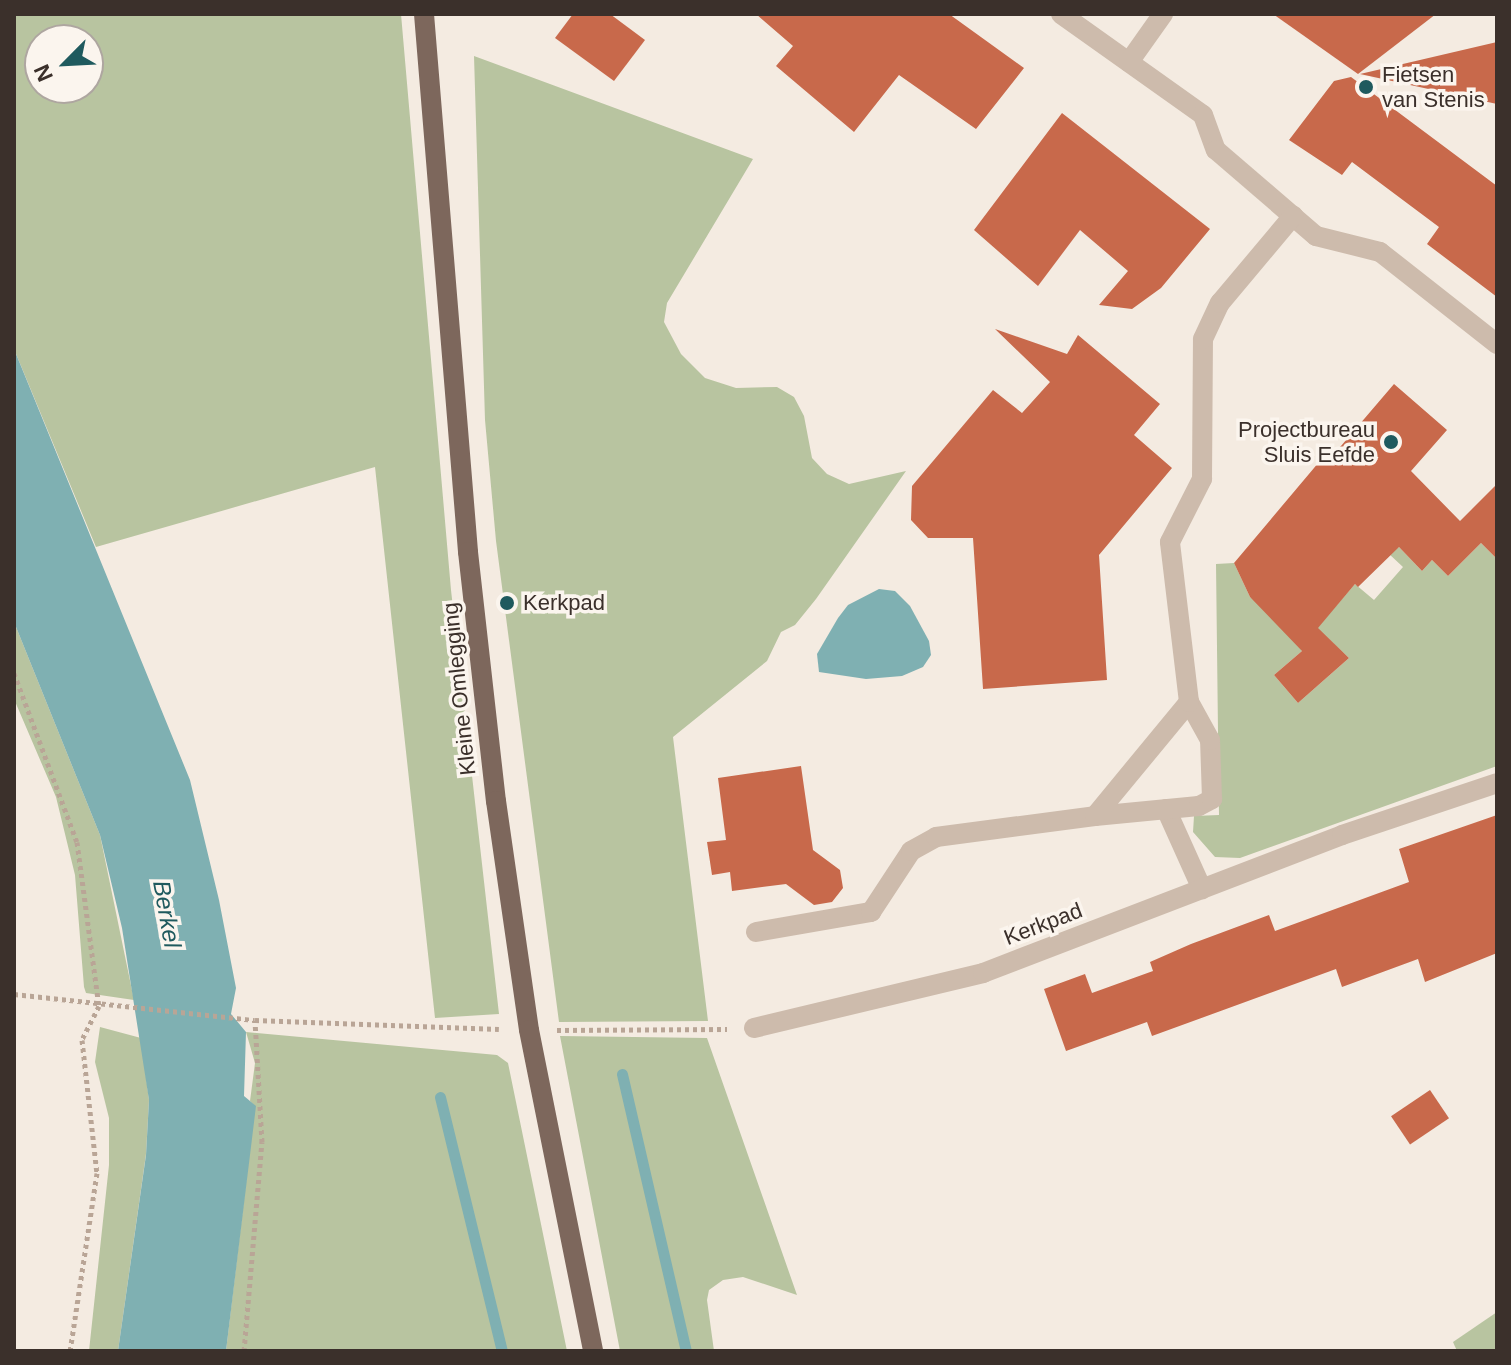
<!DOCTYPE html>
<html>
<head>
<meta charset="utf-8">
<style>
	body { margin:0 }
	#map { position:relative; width:1511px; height:1365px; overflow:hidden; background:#f4ebe1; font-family:Helvetica,sans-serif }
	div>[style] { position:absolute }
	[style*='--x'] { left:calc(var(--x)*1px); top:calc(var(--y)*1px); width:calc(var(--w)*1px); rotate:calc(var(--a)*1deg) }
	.green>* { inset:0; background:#b8c4a0 }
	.water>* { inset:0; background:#7fb0b2 }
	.stream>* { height:11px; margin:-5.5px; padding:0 5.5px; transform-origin:5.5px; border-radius:5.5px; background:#7fb0b2 }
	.building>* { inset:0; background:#c8694b; transform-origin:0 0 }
	.path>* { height:5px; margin-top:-2.5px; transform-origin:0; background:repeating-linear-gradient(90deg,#b9a596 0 4px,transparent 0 8px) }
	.minor>* { height:20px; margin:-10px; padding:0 10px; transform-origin:10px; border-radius:10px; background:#cdbbac }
	.primary>* { height:20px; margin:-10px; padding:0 10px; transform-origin:10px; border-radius:10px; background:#7d675c }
	.dots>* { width:22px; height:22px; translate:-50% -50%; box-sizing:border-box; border:4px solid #fbf5ee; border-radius:50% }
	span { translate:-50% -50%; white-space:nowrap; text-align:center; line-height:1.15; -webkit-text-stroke:7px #fbf5ee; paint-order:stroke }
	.poi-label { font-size:22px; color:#3b302b }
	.left { translate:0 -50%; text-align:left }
	.right { translate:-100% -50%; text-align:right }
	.street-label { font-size:22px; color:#3b302b }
	.water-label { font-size:24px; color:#1f5a5e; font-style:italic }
	.frame { position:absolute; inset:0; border:16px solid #3b302b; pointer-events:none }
	.north { position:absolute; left:24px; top:24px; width:80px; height:80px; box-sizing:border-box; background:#fbf5ee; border:2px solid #aea6a0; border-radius:50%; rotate:246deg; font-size:22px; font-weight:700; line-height:32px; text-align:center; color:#3b302b }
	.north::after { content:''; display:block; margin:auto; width:28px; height:36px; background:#1f5a5e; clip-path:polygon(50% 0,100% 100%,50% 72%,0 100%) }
</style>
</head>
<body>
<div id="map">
	<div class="green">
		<div style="clip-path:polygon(evenodd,14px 14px,401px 14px,451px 590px,499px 1014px,435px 1018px,375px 467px,96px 547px,14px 349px,14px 14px,40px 40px,88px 40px,88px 88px,40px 88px,40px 40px)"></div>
		<div style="clip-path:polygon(474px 56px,753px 159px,667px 303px,664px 322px,681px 354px,705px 378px,736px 388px,777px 387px,794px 397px,804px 416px,812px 458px,827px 474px,849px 484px,906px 471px,816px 599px,795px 625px,781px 632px,767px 661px,673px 737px,708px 1021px,559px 1022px,496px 541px,485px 420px)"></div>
		<div style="clip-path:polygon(1481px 543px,1497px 559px,1497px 766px,1240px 858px,1215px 857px,1193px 832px,1194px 816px,1219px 815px,1216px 564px,1234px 563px,1250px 597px,1295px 635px,1302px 651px,1274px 675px,1298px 703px,1349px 658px,1317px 628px,1355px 584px,1374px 600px,1403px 567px,1388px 553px,1399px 547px,1422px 571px,1432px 560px,1448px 576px)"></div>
		<div style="clip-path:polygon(14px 622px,100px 835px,134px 1000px,86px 993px,84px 987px,75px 875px,56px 797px,14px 699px)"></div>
		<div style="clip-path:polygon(100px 1027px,141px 1038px,149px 1100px,146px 1154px,118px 1351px,89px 1351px,109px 1165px,109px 1118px,95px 1062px)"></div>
		<div style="clip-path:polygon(246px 1032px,497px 1055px,508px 1063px,567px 1351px,226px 1351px,255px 1106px,250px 1101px,255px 1063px)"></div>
		<div style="clip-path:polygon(560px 1036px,707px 1038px,797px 1295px,743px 1277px,723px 1280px,709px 1290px,707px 1300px,714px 1351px,620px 1351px)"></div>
		<div style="clip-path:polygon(1497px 1312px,1497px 1351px,1457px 1351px,1453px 1342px)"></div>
	</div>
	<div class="water">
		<div style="clip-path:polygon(14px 349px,190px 780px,219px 900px,236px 988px,231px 1014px,246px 1032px,244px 1096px,256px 1106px,226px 1351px,118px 1351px,146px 1155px,149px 1100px,122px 928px,100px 835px,14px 622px)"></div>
		<div style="clip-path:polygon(879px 589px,895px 591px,910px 606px,929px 641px,931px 655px,923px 667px,902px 676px,866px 679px,819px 672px,817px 654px,838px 618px,848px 605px)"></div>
	</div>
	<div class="stream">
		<div style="--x:622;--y:1074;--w:284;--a:77"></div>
		<div style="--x:440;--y:1097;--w:261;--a:76.3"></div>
	</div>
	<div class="building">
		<div style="clip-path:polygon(573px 14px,610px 14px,645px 40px,614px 81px,555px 38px)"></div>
		<div style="clip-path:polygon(756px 14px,949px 14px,1024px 68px,976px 129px,899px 75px,854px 132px,776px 66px,793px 46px)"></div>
		<div style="clip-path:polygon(1273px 14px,1436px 14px,1358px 74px)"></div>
		<div style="clip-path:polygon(1497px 42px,1497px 104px,1360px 74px)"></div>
		<div style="clip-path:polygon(1351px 77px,1497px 186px,1497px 297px,1427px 244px,1439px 227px,1352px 162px,1342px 175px,1289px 140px,1334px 81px)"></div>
		<div style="clip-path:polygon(1062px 113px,1210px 229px,1161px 288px,1132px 309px,1099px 305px,1128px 271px,1080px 230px,1038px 286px,974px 230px)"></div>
		<div style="clip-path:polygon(995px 329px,1067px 354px,1078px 335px,1160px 404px,1134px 435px,1172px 468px,1099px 555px,1107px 680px,983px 689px,973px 538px,928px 538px,911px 520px,912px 486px,993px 390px,1022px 413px,1050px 382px)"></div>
		<div style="clip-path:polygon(1394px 384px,1447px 430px,1411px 471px,1460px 521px,1497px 484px,1497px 559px,1481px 543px,1448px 576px,1432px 560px,1422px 571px,1399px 547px,1358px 587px,1355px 584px,1318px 628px,1349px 658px,1298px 703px,1274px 675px,1302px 651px,1250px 597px,1234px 563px,1330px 449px,1335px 453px)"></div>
		<div style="clip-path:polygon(801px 766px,813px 850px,840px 870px,843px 888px,832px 902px,814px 905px,786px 884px,732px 891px,730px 872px,712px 875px,707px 842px,726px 840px,718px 778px)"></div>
		<div style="clip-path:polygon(1497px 815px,1497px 953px,1425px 982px,1418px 959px,1342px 987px,1336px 969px,1152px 1036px,1147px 1022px,1066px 1051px,1044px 989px,1085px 974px,1092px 993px,1153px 971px,1150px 962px,1191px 944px,1269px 915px,1275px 931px,1409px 882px,1399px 849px)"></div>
		<div style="left:1430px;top:1090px;width:34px;height:47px;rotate:56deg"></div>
	</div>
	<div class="path">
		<div style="--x:14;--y:673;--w:180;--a:69.6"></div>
		<div style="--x:77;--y:842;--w:165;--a:82.4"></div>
		<div style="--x:99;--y:1006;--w:38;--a:117"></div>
		<div style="--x:82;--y:1040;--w:134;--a:83.6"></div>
		<div style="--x:97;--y:1173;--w:180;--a:98.6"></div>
		<div style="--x:14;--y:994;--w:242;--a:6.2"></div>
		<div style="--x:255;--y:1020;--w:244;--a:2.1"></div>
		<div style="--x:557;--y:1030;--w:170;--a:-0.3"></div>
		<div style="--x:244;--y:1351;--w:210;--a:-85.1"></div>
		<div style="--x:262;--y:1142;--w:122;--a:-93.3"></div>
	</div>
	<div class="minor">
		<div style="--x:1061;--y:14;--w:174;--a:35.4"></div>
		<div style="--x:1203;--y:115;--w:37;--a:70"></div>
		<div style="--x:1216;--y:150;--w:132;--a:40.7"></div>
		<div style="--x:1316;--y:236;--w:66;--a:14"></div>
		<div style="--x:1380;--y:252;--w:149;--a:38.2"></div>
		<div style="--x:1129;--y:62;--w:59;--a:-54.7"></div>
		<div style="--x:1166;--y:809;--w:88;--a:65.8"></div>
		<div style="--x:1095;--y:816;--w:104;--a:-5.5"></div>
		<div style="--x:1199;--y:806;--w:15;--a:-28"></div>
		<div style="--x:1212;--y:799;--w:59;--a:-91.9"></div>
		<div style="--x:1210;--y:740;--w:43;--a:-118.9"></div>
		<div style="--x:756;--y:932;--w:117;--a:-9.9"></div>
		<div style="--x:871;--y:912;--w:73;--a:-56.7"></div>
		<div style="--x:911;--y:851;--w:29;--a:-29"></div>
		<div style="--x:936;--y:837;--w:160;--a:-7.5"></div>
		<div style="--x:1095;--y:816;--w:148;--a:-50.5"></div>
		<div style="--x:1189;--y:702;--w:161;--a:-96.8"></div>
		<div style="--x:1170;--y:542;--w:71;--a:-63.1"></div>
		<div style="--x:1202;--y:479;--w:140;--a:-89.6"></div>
		<div style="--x:1203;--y:339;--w:40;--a:-65"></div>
		<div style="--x:1220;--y:303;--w:114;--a:-50"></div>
		<div style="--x:754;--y:1028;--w:236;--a:-13.5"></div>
		<div style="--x:983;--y:973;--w:385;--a:-21"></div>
		<div style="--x:1342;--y:835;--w:163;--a:-18.5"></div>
	</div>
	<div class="primary">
		<div style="--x:424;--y:14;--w:540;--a:85.32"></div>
		<div style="--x:468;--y:552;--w:251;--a:83.6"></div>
		<div style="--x:496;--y:801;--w:231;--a:81.8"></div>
		<div style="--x:529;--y:1030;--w:327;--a:78.7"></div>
	</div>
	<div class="dots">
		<div style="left:1366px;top:87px;background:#1f5a5e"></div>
		<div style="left:1391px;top:442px;background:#1f5a5e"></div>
		<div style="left:507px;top:603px;background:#1f5a5e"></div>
	</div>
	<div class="poi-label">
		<span class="left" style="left:1382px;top:87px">Fietsen<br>van Stenis</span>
		<span class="right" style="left:1375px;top:442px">Projectbureau<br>Sluis Eefde</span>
		<span class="left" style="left:523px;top:603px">Kerkpad</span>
	</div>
	<div class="street-label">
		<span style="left:459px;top:689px;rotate:-96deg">Kleine Omlegging</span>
		<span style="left:1043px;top:924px;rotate:-21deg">Kerkpad</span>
	</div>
	<div class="water-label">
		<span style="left:167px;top:914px;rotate:80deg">Berkel</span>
	</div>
	<div class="frame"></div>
	<div class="north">N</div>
</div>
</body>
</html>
